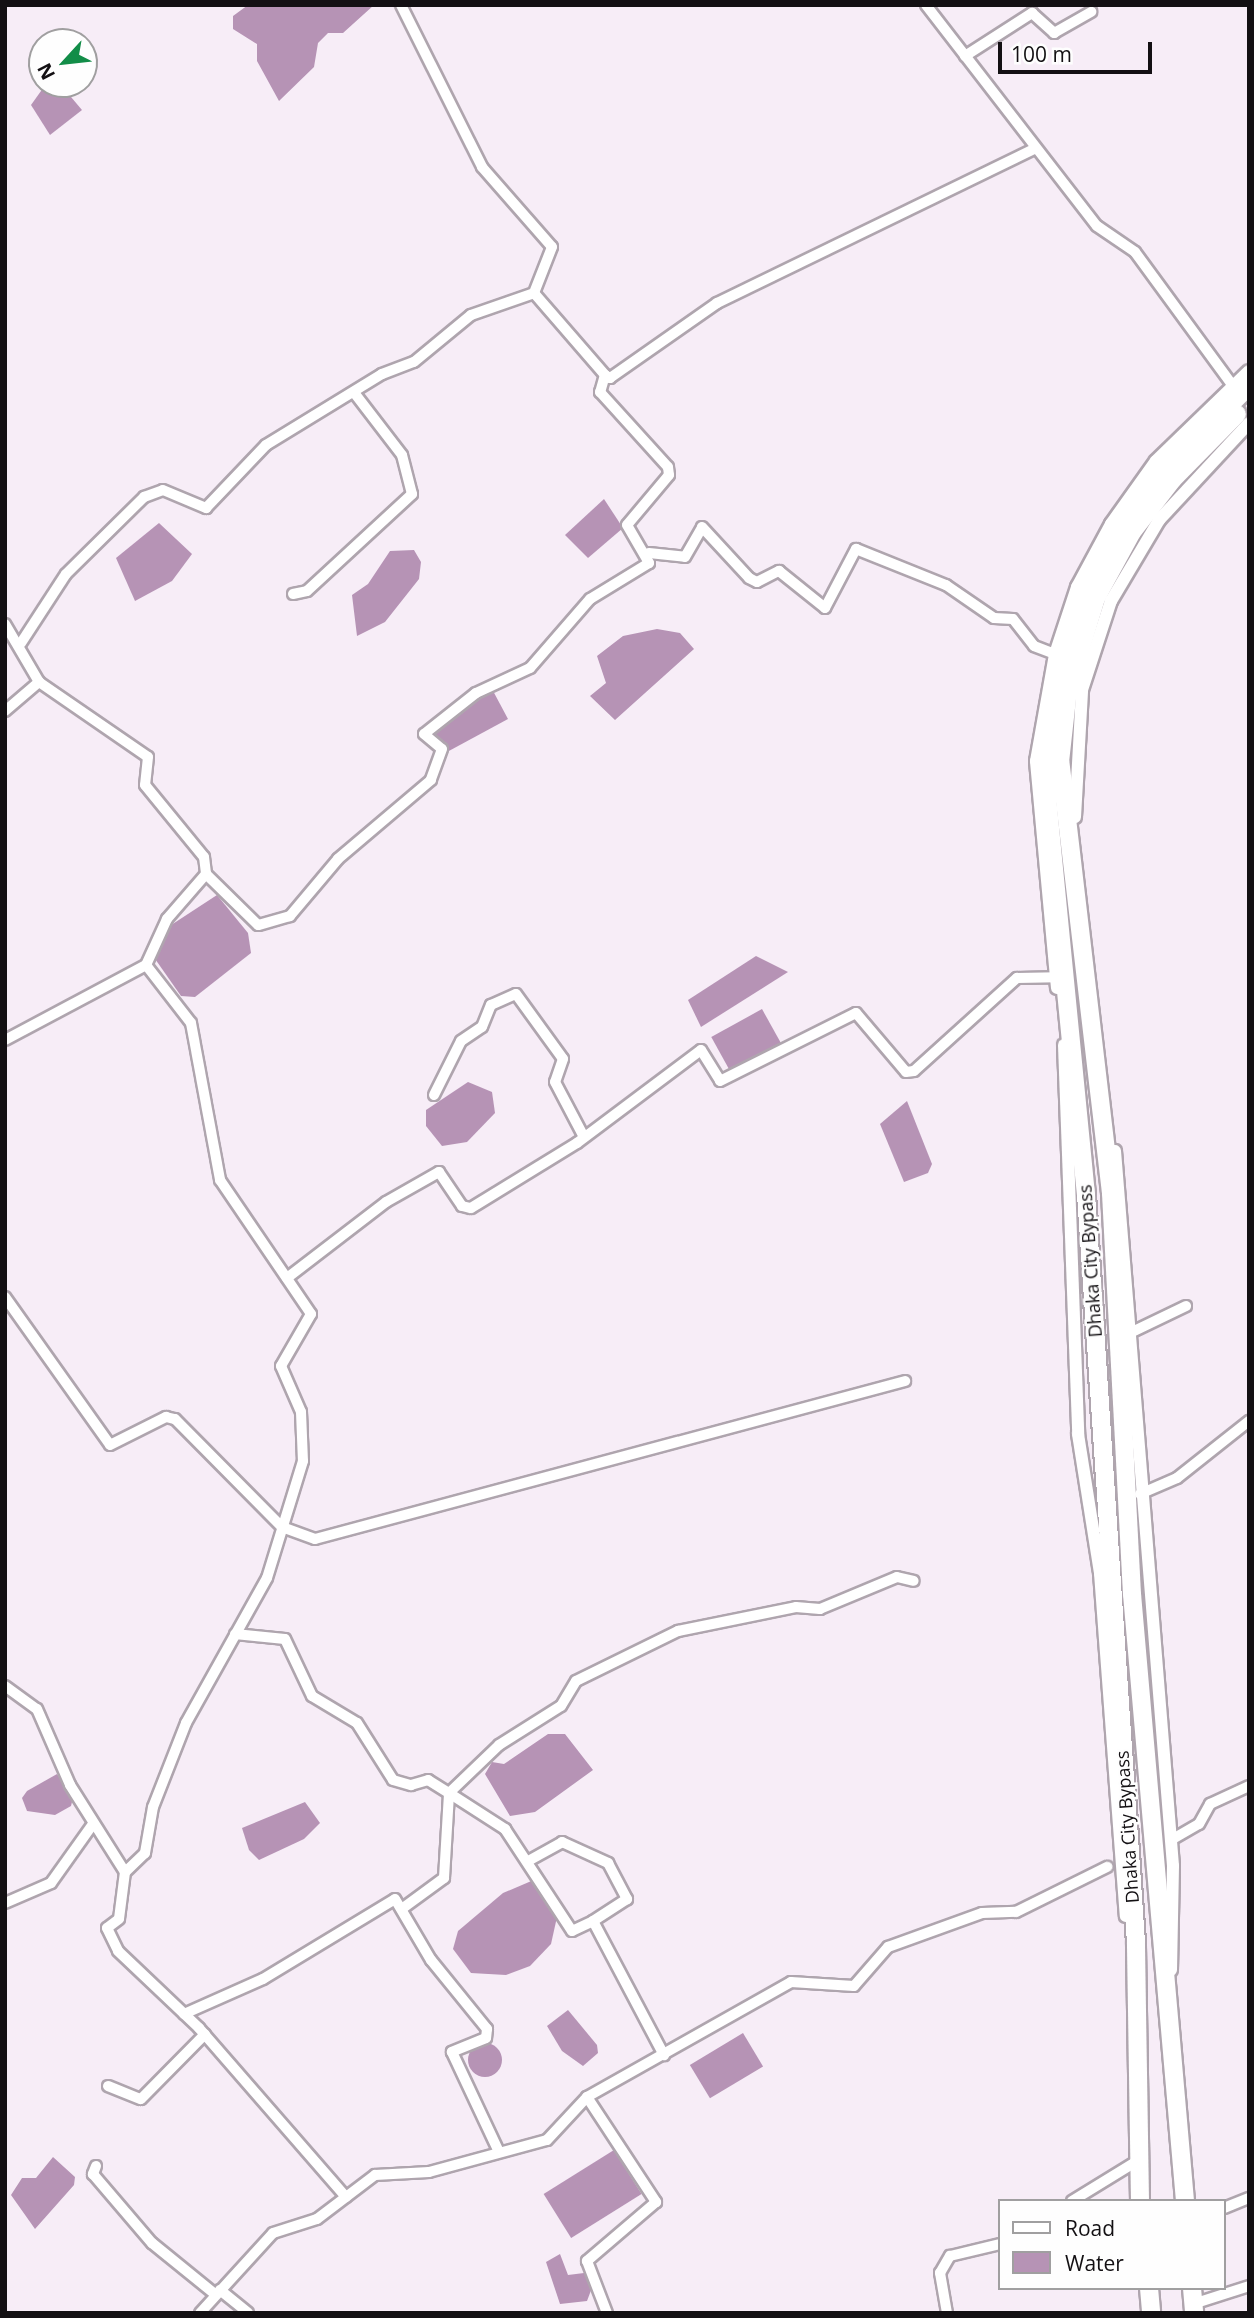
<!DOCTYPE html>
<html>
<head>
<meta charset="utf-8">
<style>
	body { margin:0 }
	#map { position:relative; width:1254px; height:2318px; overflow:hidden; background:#f7edf7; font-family:"Open Sans",sans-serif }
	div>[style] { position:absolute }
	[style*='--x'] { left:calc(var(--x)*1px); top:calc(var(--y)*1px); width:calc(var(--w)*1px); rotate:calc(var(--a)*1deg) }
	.water>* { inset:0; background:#b693b5; transform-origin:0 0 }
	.round { border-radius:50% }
	.roads { filter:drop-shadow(2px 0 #afa5ae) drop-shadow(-2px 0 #afa5ae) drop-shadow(0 2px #afa5ae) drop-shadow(0 -2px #afa5ae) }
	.street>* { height:10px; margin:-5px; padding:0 5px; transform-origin:5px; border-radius:5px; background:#fff }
	.secondary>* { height:12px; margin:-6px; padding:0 6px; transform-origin:6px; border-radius:6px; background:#fff }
	.highway>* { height:18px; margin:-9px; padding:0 9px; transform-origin:9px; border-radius:9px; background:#fff }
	span { translate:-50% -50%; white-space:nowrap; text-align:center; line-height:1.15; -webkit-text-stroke:5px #fefefe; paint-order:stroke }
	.street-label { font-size:18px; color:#131013 }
	.frame { position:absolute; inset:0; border:7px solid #131013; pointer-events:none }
	.legend { position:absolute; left:998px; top:2199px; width:228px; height:91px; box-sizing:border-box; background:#fefefe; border:2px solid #a09fa0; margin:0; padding:9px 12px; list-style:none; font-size:21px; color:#131013 }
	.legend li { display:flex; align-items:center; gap:14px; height:35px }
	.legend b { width:35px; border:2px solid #a09fa0 }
	.north { position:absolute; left:28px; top:28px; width:70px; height:70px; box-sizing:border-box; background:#fefefe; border:2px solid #a09fa0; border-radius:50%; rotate:243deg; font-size:19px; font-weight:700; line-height:28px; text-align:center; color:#131013 }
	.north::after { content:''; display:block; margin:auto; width:24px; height:32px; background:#128d48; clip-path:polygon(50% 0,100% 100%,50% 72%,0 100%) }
	.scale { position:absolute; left:998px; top:42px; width:154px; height:32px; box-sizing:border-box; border:4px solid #131013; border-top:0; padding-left:9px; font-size:21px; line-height:24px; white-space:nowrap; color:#131013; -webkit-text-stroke:5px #fefefe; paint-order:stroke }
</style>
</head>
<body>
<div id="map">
	<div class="water">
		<div style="clip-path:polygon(248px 5px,374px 5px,343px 33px,328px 33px,318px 43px,314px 67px,279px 101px,257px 61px,257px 44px,233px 29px,233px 16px)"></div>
		<div style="clip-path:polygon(46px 84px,60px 84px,82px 110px,50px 135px,31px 105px)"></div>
		<div style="clip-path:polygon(604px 499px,623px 528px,588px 558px,565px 535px)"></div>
		<div style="clip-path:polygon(159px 523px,192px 554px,172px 581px,135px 601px,116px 558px)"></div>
		<div style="clip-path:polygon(414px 550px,421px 562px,419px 579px,385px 622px,357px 636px,352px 595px,368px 584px,390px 551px)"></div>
		<div style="clip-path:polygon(657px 629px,680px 633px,694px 649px,615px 720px,590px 696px,606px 683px,597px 656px,623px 636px)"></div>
		<div style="clip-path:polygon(492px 689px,508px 719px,447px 752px,432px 730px)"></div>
		<div style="clip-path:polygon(217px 895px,248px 933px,251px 953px,195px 997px,181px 996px,153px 956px,165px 929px)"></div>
		<div style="clip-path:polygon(756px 956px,788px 972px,701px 1027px,688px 1000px)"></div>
		<div style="left:762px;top:1009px;width:39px;height:58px;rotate:61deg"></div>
		<div style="clip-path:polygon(468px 1082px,492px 1092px,495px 1113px,467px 1142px,442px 1146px,426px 1126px,426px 1110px)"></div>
		<div style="clip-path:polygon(907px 1101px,932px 1164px,928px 1173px,904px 1182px,880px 1124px)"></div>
		<div style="clip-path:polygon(548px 1734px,565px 1734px,593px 1770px,535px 1812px,510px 1816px,485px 1774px,492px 1762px,504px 1764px)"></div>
		<div style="clip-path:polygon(57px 1774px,73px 1798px,71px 1806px,55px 1815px,27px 1811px,22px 1798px,27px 1791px)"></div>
		<div style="clip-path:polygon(305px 1802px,320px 1823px,304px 1839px,259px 1860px,249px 1850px,242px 1828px)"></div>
		<div style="clip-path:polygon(536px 1879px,557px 1917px,551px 1944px,530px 1966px,506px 1975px,471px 1973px,453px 1949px,458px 1931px,503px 1893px)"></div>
		<div style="clip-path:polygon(568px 2010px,597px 2045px,598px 2053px,583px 2066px,562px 2051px,547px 2026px)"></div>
		<div style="left:743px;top:2033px;width:39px;height:62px;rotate:59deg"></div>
		<div class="round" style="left:468px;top:2043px;width:34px;height:34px"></div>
		<div style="left:614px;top:2150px;width:52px;height:83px;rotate:58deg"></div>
		<div style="clip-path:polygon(53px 2157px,75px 2177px,74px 2185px,35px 2229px,11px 2195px,22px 2178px,36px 2178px)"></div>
		<div style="clip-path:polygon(560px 2254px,568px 2275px,584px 2273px,593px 2285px,587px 2301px,560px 2304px,546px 2262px)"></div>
	</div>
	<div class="roads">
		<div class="street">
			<div style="--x:401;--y:5;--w:181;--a:63.4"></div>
			<div style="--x:482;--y:167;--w:106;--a:48.8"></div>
			<div style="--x:552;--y:247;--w:49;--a:111.4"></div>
			<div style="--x:926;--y:5;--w:279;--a:52.3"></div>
			<div style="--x:1097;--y:226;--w:46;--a:34.4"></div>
			<div style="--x:1135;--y:252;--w:166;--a:53.8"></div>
			<div style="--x:965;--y:56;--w:80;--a:-32.7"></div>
			<div style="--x:1032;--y:13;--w:30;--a:42"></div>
			<div style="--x:1054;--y:33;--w:43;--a:-29.6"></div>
			<div style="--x:605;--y:375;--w:6;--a:31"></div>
			<div style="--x:610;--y:378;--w:131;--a:-35"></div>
			<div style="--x:717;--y:303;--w:352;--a:-25.9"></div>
			<div style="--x:649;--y:553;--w:36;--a:6"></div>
			<div style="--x:685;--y:557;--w:34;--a:-60"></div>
			<div style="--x:702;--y:527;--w:69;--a:47.3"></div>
			<div style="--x:749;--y:578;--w:9;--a:27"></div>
			<div style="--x:757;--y:582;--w:25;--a:-27"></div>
			<div style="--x:779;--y:571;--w:59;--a:38.8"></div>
			<div style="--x:825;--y:608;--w:67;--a:-62.3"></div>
			<div style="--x:856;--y:549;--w:97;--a:21.8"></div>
			<div style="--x:946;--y:585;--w:58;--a:34.5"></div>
			<div style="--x:994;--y:618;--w:19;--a:3"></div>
			<div style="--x:1013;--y:619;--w:34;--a:52"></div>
			<div style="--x:1034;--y:646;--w:22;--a:21"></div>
			<div style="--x:293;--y:594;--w:14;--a:-12"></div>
			<div style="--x:307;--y:591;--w:143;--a:-42.7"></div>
			<div style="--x:412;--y:494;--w:40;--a:-104.4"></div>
			<div style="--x:402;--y:455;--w:76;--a:-127.5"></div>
			<div style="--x:5;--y:624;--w:67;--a:59.6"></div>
			<div style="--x:39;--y:682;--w:132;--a:34.5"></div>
			<div style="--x:148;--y:757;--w:28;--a:96"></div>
			<div style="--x:145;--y:785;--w:93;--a:50.7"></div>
			<div style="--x:204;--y:857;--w:17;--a:83"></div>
			<div style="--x:206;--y:874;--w:60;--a:130.9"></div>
			<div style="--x:167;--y:919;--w:51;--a:114.5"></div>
			<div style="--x:146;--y:965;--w:73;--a:52.2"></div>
			<div style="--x:191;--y:1023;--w:160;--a:79.5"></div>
			<div style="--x:220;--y:1180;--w:162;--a:55.8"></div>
			<div style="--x:311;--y:1314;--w:60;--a:120"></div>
			<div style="--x:281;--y:1366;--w:50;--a:66.5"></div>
			<div style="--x:301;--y:1412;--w:49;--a:87.7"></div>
			<div style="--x:303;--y:1461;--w:122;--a:107.1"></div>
			<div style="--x:267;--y:1578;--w:166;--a:119.2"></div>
			<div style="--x:186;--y:1723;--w:90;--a:111.4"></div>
			<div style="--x:153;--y:1807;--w:47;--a:99.9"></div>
			<div style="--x:145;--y:1853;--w:28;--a:136"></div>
			<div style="--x:125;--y:1872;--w:47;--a:97.3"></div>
			<div style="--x:119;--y:1919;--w:15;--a:143"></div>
			<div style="--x:107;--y:1928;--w:25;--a:64"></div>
			<div style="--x:118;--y:1951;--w:112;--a:43.5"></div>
			<div style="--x:199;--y:2028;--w:224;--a:49"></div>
			<div style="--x:21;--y:643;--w:82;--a:-56.9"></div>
			<div style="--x:66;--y:574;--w:110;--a:-44.6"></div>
			<div style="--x:144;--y:497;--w:20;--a:-20"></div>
			<div style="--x:163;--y:490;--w:47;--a:22.7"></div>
			<div style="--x:206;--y:508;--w:87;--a:-46.4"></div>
			<div style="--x:266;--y:445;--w:136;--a:-31.5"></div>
			<div style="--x:382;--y:374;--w:34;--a:-21"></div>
			<div style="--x:414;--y:362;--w:74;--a:-39.5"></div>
			<div style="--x:471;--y:315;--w:67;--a:-19.2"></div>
			<div style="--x:534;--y:293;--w:108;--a:49.1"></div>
			<div style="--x:605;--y:375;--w:18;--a:106"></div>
			<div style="--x:600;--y:392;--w:101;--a:47.8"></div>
			<div style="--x:668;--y:467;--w:8;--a:83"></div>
			<div style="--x:669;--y:475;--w:65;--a:130"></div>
			<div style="--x:627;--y:525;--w:44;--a:59.9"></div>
			<div style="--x:649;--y:563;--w:69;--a:148.6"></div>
			<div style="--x:590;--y:599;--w:91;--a:131"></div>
			<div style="--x:530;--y:668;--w:60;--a:155.2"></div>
			<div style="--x:476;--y:693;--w:66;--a:141.7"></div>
			<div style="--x:424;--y:734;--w:23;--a:40"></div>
			<div style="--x:442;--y:749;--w:33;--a:110"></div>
			<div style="--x:431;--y:780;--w:122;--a:139.7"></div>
			<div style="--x:338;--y:859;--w:75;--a:130.1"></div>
			<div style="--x:290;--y:916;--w:33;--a:164"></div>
			<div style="--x:258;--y:925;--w:73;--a:-135.6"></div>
			<div style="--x:5;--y:711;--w:45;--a:-40.5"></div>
			<div style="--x:5;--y:1040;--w:160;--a:-28"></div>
			<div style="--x:434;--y:1095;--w:60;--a:-63.4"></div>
			<div style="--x:461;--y:1041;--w:25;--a:-34"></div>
			<div style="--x:482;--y:1027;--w:24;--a:-68"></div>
			<div style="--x:491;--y:1005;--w:27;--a:-24"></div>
			<div style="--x:516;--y:994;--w:80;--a:54.1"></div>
			<div style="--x:563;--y:1059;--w:24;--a:109"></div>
			<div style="--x:555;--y:1082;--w:62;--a:62.2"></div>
			<div style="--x:287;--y:1278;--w:125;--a:-37.5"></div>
			<div style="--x:386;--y:1202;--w:61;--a:-29.5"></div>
			<div style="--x:439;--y:1172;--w:41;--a:55.9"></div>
			<div style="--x:462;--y:1206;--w:9;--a:13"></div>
			<div style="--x:471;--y:1208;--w:124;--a:-31.5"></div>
			<div style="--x:577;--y:1143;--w:155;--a:-36.9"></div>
			<div style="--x:701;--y:1050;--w:36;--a:58"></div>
			<div style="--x:720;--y:1081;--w:152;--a:-26.6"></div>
			<div style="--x:856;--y:1013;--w:77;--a:49.7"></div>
			<div style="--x:906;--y:1072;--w:8;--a:-7"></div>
			<div style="--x:914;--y:1071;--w:139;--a:-42.1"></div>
			<div style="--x:1017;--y:978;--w:39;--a:-1"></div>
			<div style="--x:5;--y:1297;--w:181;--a:54.6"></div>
			<div style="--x:110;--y:1445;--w:63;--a:-26.6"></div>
			<div style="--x:166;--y:1417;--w:9;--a:13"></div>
			<div style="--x:175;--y:1419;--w:152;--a:45.3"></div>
			<div style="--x:282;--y:1527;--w:35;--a:20"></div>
			<div style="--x:315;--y:1539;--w:611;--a:-14.99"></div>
			<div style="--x:1132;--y:1332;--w:60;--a:-25.7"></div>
			<div style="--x:1140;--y:1494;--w:40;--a:-23.4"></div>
			<div style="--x:1177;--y:1478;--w:92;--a:-38.4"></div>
			<div style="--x:235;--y:1634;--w:50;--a:5.7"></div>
			<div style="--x:285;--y:1639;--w:63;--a:64.7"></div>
			<div style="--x:312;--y:1696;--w:52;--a:31"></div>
			<div style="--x:357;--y:1723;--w:67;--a:57.7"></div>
			<div style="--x:393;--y:1780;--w:19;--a:16"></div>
			<div style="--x:411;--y:1785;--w:18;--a:-16"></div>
			<div style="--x:428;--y:1780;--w:25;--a:32"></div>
			<div style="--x:449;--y:1793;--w:69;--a:-43.8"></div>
			<div style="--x:499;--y:1745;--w:73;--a:-32.2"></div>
			<div style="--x:561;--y:1706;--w:29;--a:-59"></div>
			<div style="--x:576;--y:1681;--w:114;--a:-26.1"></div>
			<div style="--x:678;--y:1631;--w:120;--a:-11.5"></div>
			<div style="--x:796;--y:1607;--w:24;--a:5"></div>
			<div style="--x:820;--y:1609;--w:83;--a:-22.6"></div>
			<div style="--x:897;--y:1577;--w:17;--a:13"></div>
			<div style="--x:5;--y:1686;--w:39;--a:36"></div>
			<div style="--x:37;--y:1709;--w:83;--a:66.5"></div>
			<div style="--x:70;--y:1785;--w:103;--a:57.7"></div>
			<div style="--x:1171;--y:1840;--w:32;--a:-30"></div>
			<div style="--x:1199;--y:1824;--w:23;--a:-61"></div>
			<div style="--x:1210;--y:1804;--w:43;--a:-24.8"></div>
			<div style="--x:530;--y:1860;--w:37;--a:-29"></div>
			<div style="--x:562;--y:1842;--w:51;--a:24.5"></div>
			<div style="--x:608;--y:1863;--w:41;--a:62.2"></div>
			<div style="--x:627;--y:1899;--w:40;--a:147.1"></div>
			<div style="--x:5;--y:1903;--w:50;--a:-23.5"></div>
			<div style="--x:51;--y:1883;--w:72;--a:-54.6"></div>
			<div style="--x:403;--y:1908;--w:51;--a:-36.2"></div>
			<div style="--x:444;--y:1878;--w:85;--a:-86.6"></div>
			<div style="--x:449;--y:1793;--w:67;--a:32.7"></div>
			<div style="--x:505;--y:1829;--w:122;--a:56.7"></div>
			<div style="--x:572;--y:1931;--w:23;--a:-25"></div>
			<div style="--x:593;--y:1921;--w:152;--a:62.1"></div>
			<div style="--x:184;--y:2014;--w:86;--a:-23.9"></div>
			<div style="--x:263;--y:1979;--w:154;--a:-31.2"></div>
			<div style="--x:395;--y:1899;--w:71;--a:59.5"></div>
			<div style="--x:431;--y:1960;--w:89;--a:50.9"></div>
			<div style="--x:487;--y:2029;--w:9;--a:96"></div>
			<div style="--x:486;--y:2038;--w:37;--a:158"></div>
			<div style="--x:452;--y:2052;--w:110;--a:64.8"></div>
			<div style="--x:108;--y:2086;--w:35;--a:22"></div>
			<div style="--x:141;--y:2099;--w:91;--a:-45.4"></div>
			<div style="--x:587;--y:2097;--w:126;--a:56.7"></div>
			<div style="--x:656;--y:2202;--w:91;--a:139.5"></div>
			<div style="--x:587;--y:2261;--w:56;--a:69"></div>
			<div style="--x:96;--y:2166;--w:9;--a:111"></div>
			<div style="--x:93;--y:2174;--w:91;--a:49.5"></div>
			<div style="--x:152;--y:2243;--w:82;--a:39.1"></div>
			<div style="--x:1072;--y:2201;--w:76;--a:-31.6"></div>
			<div style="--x:1224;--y:2208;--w:27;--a:-22"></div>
			<div style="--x:220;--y:2290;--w:36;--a:39"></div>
			<div style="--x:1193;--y:2304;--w:59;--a:-17.8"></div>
			<div style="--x:200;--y:2313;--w:108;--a:-47.6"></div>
			<div style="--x:273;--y:2233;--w:46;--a:-17.7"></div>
			<div style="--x:317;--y:2219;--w:73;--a:-37.2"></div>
			<div style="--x:375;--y:2175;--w:54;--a:-3.2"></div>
			<div style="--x:429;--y:2172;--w:122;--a:-15.2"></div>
			<div style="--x:547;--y:2140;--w:59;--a:-47.1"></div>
			<div style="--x:587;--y:2097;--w:234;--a:-29.4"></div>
			<div style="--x:791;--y:1982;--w:63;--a:3.6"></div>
			<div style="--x:854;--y:1986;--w:52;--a:-48.9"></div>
			<div style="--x:888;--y:1947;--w:100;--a:-19.9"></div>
			<div style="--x:982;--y:1913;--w:34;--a:-2"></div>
			<div style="--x:1016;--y:1912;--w:102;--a:-26.3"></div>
			<div style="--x:947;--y:2313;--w:41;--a:-99.9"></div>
			<div style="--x:940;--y:2273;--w:20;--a:-60"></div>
			<div style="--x:950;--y:2256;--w:51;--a:-13.5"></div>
		</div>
		<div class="secondary">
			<div style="--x:1075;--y:817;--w:127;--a:-86.8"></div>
			<div style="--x:1082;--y:690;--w:94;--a:-72"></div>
			<div style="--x:1111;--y:601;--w:94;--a:-59.3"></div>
			<div style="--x:1159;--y:520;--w:132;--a:-47.1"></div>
			<div style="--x:1057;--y:988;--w:228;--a:-95.3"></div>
			<div style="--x:1036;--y:761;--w:109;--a:-79.9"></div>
			<div style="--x:1055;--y:654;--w:71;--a:-71.8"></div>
			<div style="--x:1077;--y:587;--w:72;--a:-61.6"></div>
			<div style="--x:1111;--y:524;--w:77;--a:-54.5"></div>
			<div style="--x:1156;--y:461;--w:129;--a:-44.1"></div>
			<div style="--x:1064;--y:1045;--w:389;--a:87.9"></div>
			<div style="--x:1078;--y:1434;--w:141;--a:81"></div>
			<div style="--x:1100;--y:1573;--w:344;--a:85.7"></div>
			<div style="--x:1115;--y:1151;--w:717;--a:85.36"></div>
			<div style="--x:1173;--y:1866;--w:104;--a:91.1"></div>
		</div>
		<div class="highway">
			<div style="--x:1140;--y:2201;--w:258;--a:-90.9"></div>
			<div style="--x:1136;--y:1943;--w:750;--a:-93.82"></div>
			<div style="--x:1086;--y:1195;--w:399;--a:-95.6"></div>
			<div style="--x:1047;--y:798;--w:80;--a:-88.6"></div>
			<div style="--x:1049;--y:718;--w:88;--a:-76.1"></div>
			<div style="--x:1070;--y:633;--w:117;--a:-64.7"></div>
			<div style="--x:1120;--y:527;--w:71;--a:-53"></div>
			<div style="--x:1163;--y:470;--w:120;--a:-44.3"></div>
			<div style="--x:1185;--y:2201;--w:609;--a:-94.99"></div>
			<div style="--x:1132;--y:1594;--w:402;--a:-93"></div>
			<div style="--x:1111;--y:1193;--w:434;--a:-96.7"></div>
			<div style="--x:1060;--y:762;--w:72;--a:-83.7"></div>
			<div style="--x:1068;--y:690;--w:96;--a:-73.1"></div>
			<div style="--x:1096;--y:598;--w:75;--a:-61.4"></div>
			<div style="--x:1132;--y:532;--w:67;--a:-52.3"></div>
			<div style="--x:1173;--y:479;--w:91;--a:-45.4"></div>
			<div style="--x:1149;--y:2288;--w:25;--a:85"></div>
			<div style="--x:1192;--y:2288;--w:25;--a:85"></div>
		</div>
	</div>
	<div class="street-label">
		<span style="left:1090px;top:1261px;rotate:-94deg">Dhaka City Bypass</span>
		<span style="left:1127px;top:1827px;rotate:-94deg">Dhaka City Bypass</span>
	</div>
	<div class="frame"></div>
	<ul class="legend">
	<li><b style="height:9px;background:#fff"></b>Road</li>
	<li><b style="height:19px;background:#b693b5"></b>Water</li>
	</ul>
	<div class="north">N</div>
	<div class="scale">100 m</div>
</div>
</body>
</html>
